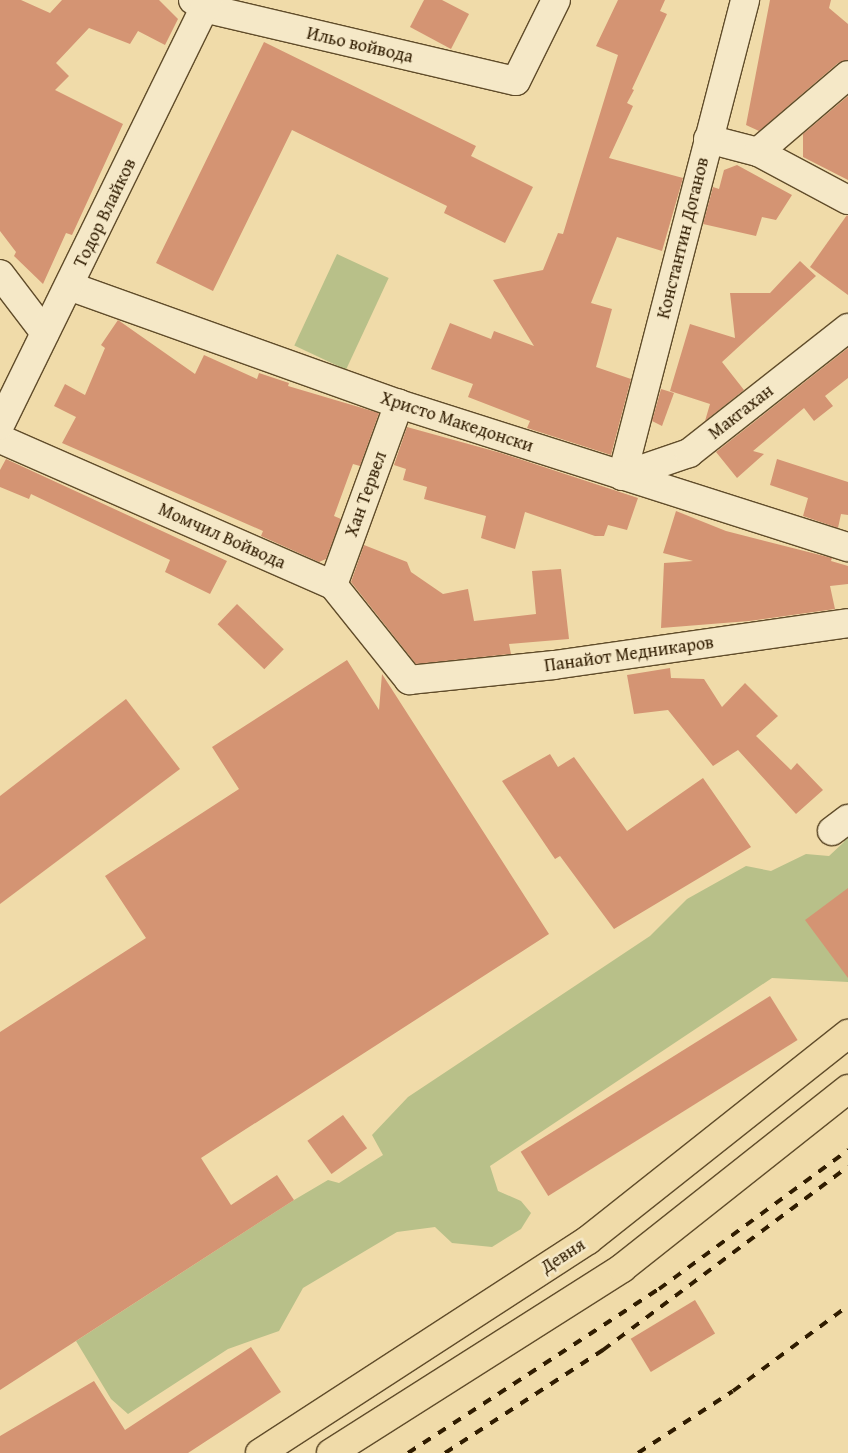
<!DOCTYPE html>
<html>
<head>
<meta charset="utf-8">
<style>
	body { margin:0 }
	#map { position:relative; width:848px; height:1453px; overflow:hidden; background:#f0dba9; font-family:"Gentium Book Plus",serif }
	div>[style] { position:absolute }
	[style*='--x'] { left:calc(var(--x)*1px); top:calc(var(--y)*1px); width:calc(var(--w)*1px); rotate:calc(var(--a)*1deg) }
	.green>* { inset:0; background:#b8c089; transform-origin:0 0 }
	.building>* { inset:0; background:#d49473; transform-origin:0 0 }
	.roads { filter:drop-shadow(1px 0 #604c2a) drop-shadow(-1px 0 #604c2a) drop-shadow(0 1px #604c2a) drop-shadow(0 -1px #604c2a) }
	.minor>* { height:28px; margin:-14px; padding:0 14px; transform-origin:14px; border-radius:14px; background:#f5e8c7 }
	.tertiary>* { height:28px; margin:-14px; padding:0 14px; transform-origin:14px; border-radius:14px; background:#f5e8c7 }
	.trunk>* { height:28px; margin:-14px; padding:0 14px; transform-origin:14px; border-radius:14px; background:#f0dba9 }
	.rail>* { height:4px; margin-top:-2px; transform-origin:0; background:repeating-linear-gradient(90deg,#301c00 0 9px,transparent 0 18px) }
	span { translate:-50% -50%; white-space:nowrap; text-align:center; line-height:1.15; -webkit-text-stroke:5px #f5e8c7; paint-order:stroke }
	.street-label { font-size:18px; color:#301c00 }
</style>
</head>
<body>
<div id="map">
	<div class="green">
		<div style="left:337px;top:254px;width:57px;height:101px;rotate:25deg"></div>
		<div style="clip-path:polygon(848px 824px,848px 982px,772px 978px,490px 1166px,498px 1191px,521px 1201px,531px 1213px,521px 1229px,492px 1247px,452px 1243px,435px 1227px,397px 1232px,303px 1288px,279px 1331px,228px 1349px,128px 1414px,111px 1399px,76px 1341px,294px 1200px,328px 1180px,339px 1183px,383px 1155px,372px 1135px,408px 1097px,650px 936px,687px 899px,746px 866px,771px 871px,806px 854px,829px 856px,844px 842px)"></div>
	</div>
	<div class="building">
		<div style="clip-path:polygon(0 0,21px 0,50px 13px,62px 0,159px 0,178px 19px,165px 45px,138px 31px,130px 44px,89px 28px,56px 63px,69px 76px,55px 90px,123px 124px,72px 235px,66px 233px,43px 284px,14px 256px,16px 252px,0 231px)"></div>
		<div style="clip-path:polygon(424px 0,442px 0,469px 14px,451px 49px,410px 27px)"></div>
		<div style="clip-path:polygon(618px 0,665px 0,660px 11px,667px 14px,632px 89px,634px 90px,627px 103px,633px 106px,609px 158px,683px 178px,662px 251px,617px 237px,591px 303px,612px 309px,596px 367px,631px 379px,611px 455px,527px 428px,530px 421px,468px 397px,473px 384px,431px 369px,450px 323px,491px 339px,494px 331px,534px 346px,493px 280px,543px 270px,558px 233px,563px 234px,618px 55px,596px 46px)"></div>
		<div style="clip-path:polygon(770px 0,831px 0,829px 8px,848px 24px,848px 60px,838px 63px,759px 131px,746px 125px)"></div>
		<div style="clip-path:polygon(264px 42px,476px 146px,471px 156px,533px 187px,505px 243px,444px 213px,447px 206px,292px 130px,213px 291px,156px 263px)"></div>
		<div style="clip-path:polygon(848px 96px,848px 180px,803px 157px,803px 134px)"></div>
		<div style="clip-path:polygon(737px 165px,792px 195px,776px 220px,762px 217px,756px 236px,703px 224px,713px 187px,719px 189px,724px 170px)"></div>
		<div style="clip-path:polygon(847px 215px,848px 216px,848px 295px,810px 267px)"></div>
		<div style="clip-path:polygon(800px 261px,816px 276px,722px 362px,744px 390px,705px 421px,710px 404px,670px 391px,690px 324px,735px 338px,730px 293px,770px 293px)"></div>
		<div style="clip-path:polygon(118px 320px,195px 374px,204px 355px,257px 379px,259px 373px,289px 383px,288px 386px,379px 413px,360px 466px,353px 464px,334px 516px,341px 519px,326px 559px,319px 562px,261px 536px,263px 531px,62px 443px,76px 417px,54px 406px,65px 384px,85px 395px,105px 348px,101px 345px)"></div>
		<div style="clip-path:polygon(848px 348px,848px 378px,825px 396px,833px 406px,814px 421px,804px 408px,753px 451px,764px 454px,737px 478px,716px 452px)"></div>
		<div style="clip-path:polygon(661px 389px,674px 393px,662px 426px,652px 421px)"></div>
		<div style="clip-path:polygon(407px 427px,501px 453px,638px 498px,627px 530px,608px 525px,604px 536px,595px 536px,525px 512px,515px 549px,481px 538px,486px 516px,424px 499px,427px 487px,403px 480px,406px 469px,394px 465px)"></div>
		<div style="clip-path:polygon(6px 459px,227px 561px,210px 594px,165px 572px,170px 560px,31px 494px,29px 499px,0 487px,0 470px)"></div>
		<div style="clip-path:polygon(777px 459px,848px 482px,848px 515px,841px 514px,838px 528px,803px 516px,808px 498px,770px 485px)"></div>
		<div style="clip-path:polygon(676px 511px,726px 531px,832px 558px,831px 561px,848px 566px,848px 584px,830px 586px,835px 609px,749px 621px,661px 628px,664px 563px,693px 561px,663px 553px)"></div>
		<div style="clip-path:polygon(364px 545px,407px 562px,411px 572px,443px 594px,468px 589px,474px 621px,536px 614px,532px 571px,561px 569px,569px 639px,509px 644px,511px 654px,416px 664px,351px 582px)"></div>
		<div style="left:237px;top:604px;width:65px;height:28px;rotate:44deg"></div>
		<div style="clip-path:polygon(347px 660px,379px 710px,382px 674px,549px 934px,201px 1158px,231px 1205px,277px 1175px,294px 1200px,0 1390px,0 1032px,146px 938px,105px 876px,239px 789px,212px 747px)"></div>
		<div style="clip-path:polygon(670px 668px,671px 678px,704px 679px,722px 707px,745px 683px,778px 716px,756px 736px,791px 770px,797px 763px,823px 790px,796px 814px,738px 750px,713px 766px,668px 710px,634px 714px,627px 675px)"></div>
		<div style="clip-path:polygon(126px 699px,180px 769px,0 904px,0 796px)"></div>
		<div style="clip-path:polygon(550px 754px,558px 767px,574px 757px,627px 831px,703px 778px,751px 847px,614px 929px,560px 856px,555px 859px,502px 781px)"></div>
		<div style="clip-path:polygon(848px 888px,848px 978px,805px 920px)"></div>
		<div style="left:770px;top:996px;width:52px;height:294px;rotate:58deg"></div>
		<div style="left:343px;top:1115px;width:41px;height:44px;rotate:54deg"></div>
		<div style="left:695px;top:1300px;width:39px;height:75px;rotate:59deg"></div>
		<div style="clip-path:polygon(251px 1347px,281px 1392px,188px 1453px,0 1453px,0 1436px,94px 1381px,125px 1430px)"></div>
	</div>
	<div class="roads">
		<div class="minor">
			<div style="--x:193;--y:0;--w:14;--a:36"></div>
			<div style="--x:204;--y:8;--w:320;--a:13.2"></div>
			<div style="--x:516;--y:81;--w:90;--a:-63.7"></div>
			<div style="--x:708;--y:139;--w:52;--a:14.6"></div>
			<div style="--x:758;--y:152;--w:102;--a:28.1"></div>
			<div style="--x:758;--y:152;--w:118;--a:-40.5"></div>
			<div style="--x:0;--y:274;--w:74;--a:52.7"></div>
			<div style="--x:69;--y:286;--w:350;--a:19.7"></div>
			<div style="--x:399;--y:404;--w:471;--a:17.7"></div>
			<div style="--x:0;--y:439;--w:364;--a:23.7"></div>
			<div style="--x:333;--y:585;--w:122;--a:51.3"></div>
			<div style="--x:409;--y:680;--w:146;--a:-5.9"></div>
			<div style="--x:554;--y:665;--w:297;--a:-8.1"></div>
			<div style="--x:622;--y:476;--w:492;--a:-75.5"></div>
			<div style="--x:622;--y:476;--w:71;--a:-18.9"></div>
			<div style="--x:689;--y:453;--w:202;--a:-38.2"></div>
			<div style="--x:333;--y:585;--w:193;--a:-70"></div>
			<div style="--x:832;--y:831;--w:20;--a:-37"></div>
		</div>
		<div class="tertiary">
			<div style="--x:0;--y:425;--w:473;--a:-63.9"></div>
		</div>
		<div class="trunk">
			<div style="--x:260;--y:1453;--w:391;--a:-33"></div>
			<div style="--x:588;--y:1240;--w:332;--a:-38.4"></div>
			<div style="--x:331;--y:1453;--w:345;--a:-32.4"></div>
			<div style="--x:622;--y:1268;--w:288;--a:-38.4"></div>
		</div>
	</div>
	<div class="rail">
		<div style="--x:408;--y:1453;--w:300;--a:-33.2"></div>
		<div style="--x:659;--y:1289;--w:235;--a:-36.3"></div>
		<div style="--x:445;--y:1453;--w:189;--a:-33.1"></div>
		<div style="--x:603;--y:1350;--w:306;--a:-36.8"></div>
		<div style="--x:638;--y:1453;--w:113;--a:-33.1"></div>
		<div style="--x:733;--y:1391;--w:143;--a:-36.5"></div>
	</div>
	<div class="street-label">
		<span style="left:360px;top:45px;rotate:13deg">Ильо войвода</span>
		<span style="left:105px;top:213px;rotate:-64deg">Тодор Влайков</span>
		<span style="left:683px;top:238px;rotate:-76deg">Константин Доганов</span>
		<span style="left:741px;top:412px;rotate:-38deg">Макгахан</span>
		<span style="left:457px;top:422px;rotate:18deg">Христо Македонски</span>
		<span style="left:366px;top:494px;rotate:-70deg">Хан Тервел</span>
		<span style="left:222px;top:536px;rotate:24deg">Момчил Войвода</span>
		<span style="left:629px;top:654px;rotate:-8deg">Панайот Медникаров</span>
		<span style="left:563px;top:1256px;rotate:-33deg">Девня</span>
	</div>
</div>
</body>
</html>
